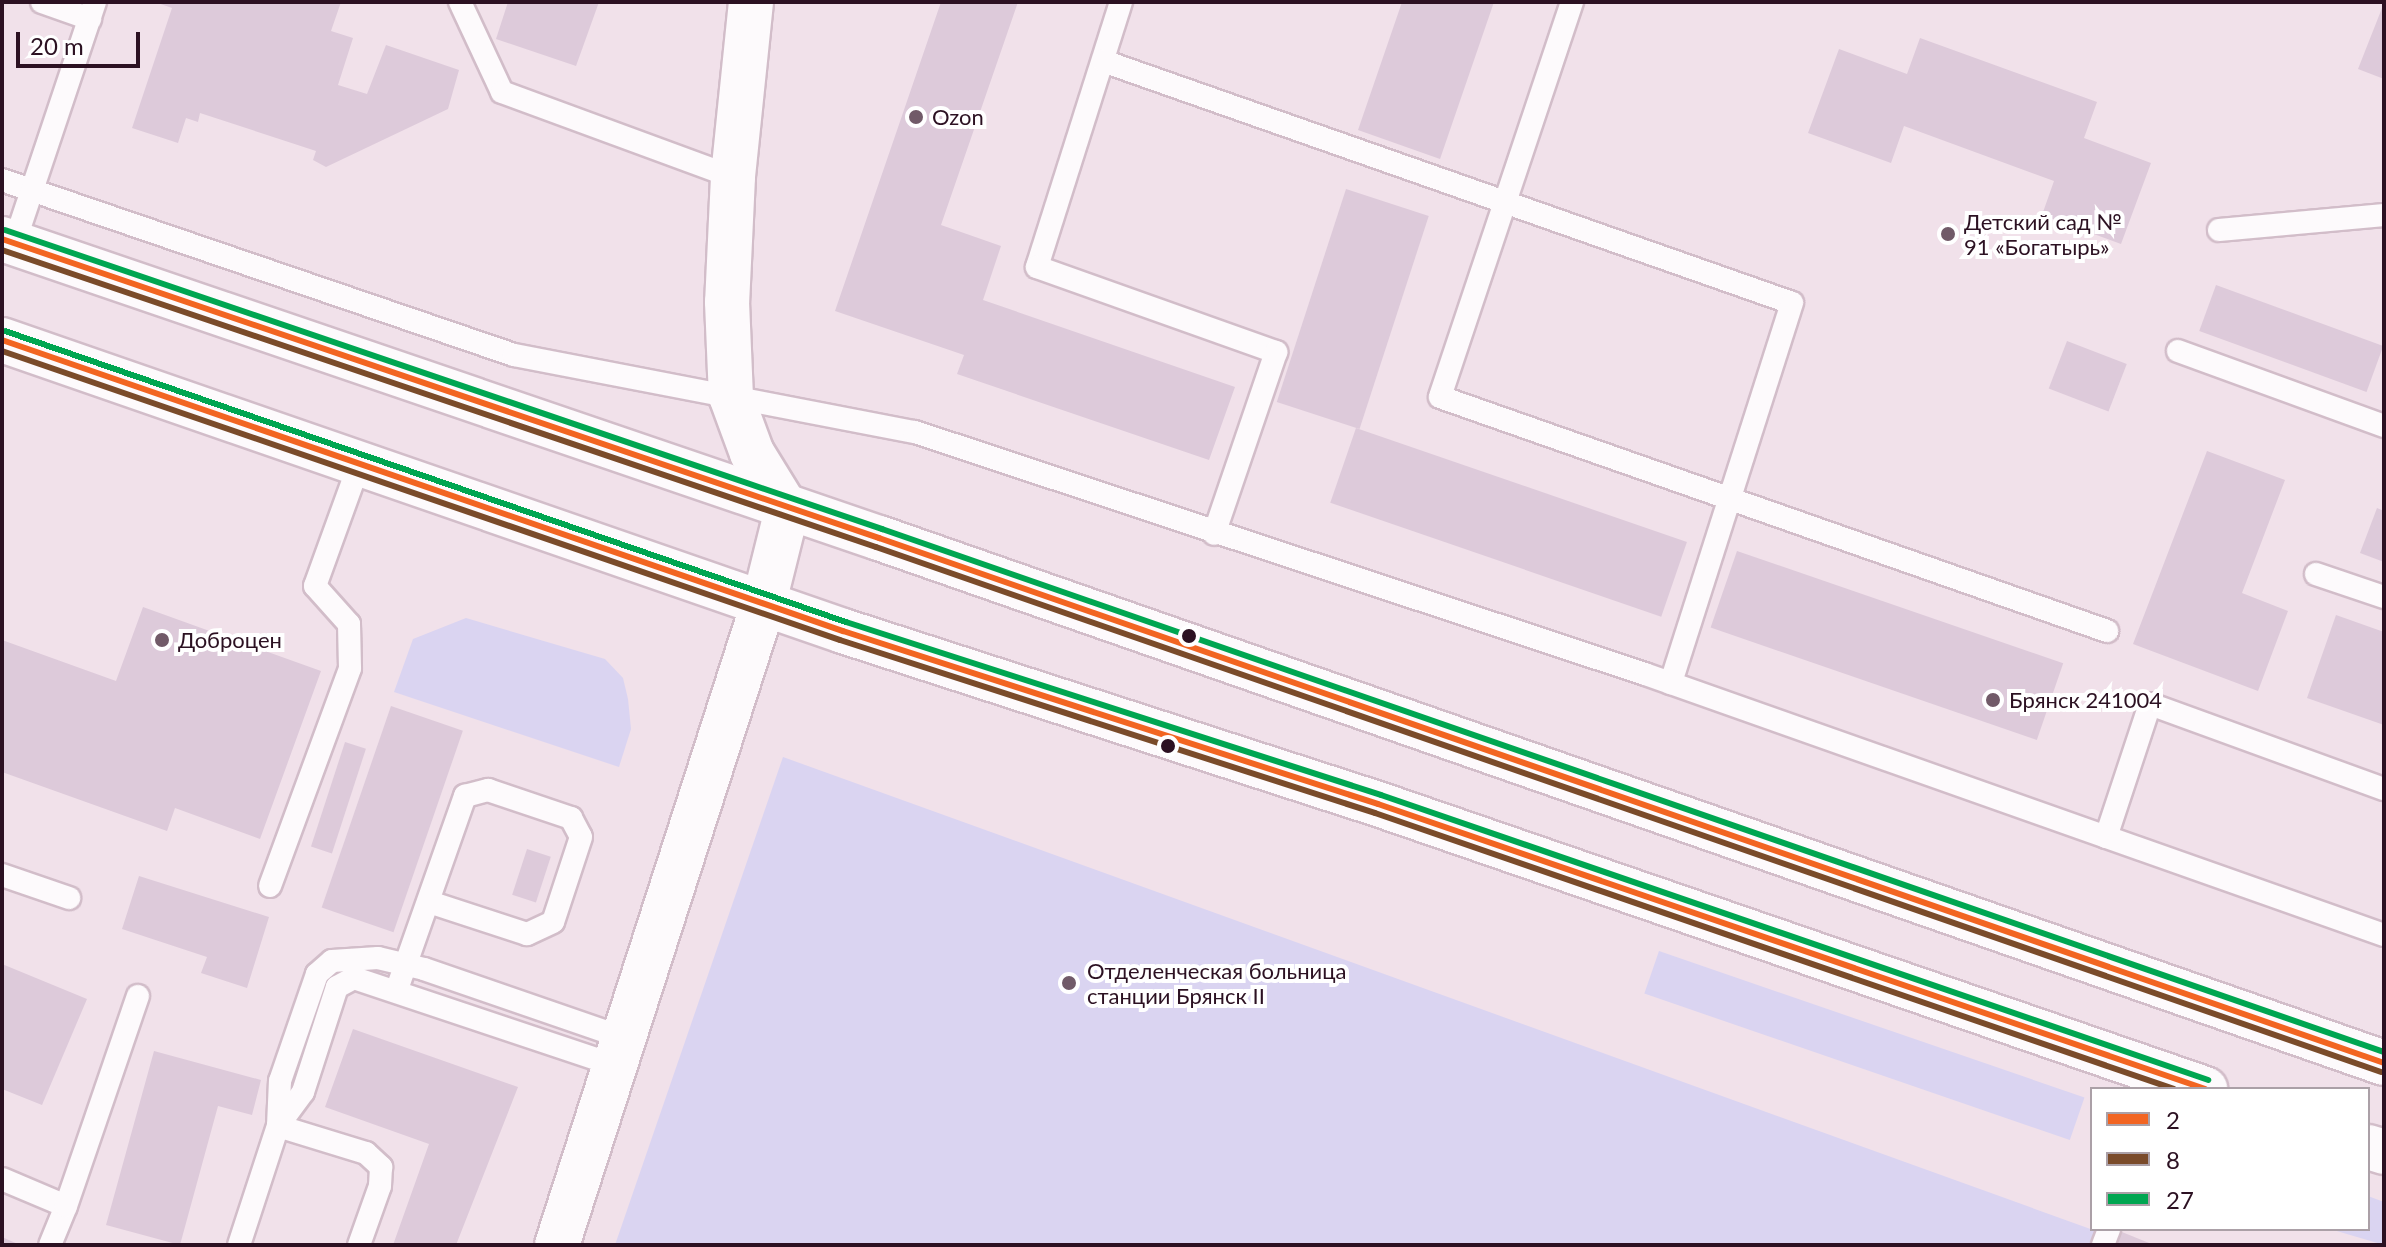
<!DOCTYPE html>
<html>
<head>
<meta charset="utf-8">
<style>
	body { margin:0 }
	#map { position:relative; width:2386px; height:1247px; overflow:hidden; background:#f1e1ea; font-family:Lato,sans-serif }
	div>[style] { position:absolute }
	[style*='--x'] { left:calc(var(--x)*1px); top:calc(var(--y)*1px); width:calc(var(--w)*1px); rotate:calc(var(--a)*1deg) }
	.green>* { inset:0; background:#dad4f1; transform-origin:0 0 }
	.building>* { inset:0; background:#ddcada; transform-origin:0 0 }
	.roads { filter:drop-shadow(2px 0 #d2bdc9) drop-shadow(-2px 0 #d2bdc9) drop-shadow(0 2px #d2bdc9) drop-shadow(0 -2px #d2bdc9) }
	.service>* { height:22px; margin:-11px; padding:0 11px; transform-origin:11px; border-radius:11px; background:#fdfafc }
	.tertiary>* { height:44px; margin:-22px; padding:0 22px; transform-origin:22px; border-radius:22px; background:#fdfafc }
	.primary>* { height:44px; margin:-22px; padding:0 22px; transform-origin:22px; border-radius:22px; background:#fdfafc }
	.bus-1>* { height:6px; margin:-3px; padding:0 3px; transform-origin:3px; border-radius:3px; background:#f26522 }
	.bus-2>* { height:6px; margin:-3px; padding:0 3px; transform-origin:3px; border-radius:3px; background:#7a4b2a }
	.bus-3>* { height:6px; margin:-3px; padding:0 3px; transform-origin:3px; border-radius:3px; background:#00a651 }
	.dots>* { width:22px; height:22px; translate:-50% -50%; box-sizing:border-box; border:4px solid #fff; border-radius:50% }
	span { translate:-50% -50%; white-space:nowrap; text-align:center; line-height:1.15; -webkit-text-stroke:8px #fff; paint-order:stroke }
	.poi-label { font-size:22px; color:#2c1122 }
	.left { translate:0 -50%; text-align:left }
	.frame { position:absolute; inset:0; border:4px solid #2c1122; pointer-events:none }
	.legend { position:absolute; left:2090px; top:1087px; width:280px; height:144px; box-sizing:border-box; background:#fff; border:2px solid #aba0a7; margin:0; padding:10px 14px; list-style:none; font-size:24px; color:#2c1122 }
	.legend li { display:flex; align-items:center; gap:16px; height:40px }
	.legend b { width:40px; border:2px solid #aba0a7 }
	.scale { position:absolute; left:16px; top:32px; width:124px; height:36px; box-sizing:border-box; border:4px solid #2c1122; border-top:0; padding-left:10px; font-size:24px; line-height:28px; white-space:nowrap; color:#2c1122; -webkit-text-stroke:6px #fff; paint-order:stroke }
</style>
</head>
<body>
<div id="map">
	<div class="green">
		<div style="clip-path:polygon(466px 618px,605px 659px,623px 678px,628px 699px,631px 729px,619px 767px,394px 692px,413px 639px)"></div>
		<div style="clip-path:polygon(783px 757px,2096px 1231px,2091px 1245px,615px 1245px)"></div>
		<div style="left:1659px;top:951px;width:450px;height:45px;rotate:19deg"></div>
		<div style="clip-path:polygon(2368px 1196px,2384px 1202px,2384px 1245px,2330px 1229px,2368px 1229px)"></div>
	</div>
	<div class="building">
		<div style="clip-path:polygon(155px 2px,341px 2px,331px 31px,353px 38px,338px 85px,367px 94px,386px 45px,459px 70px,448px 109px,326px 167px,313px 160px,316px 151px,200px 113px,198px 122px,186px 118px,178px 143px,132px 128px,172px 8px)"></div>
		<div style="clip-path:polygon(508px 2px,599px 2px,576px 66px,496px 39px)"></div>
		<div style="clip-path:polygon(941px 2px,1018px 2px,941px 225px,1001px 246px,983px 300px,1235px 387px,1209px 460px,957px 374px,964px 355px,835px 311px)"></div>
		<div style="clip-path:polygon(1402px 2px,1494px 2px,1440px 159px,1358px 130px)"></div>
		<div style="clip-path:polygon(2384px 3px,2384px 79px,2358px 69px)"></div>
		<div style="clip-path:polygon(1920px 38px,2097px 102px,2084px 138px,2151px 163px,2121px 244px,2042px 215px,2054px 181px,1904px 126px,1891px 163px,1808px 133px,1839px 49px,1907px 74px)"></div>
		<div style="left:1346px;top:189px;width:87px;height:224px;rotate:18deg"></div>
		<div style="left:2216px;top:285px;width:178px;height:49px;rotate:20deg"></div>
		<div style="left:2067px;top:341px;width:64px;height:51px;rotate:21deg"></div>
		<div style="left:1356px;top:428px;width:350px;height:79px;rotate:19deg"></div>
		<div style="clip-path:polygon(2207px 451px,2285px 480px,2242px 593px,2288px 611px,2258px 691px,2133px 644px)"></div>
		<div style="clip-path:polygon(2377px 508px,2384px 511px,2384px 562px,2360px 553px)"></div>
		<div style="left:1737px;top:551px;width:345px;height:81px;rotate:19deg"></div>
		<div style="clip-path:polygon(143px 607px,321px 671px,260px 839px,175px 808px,167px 831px,2px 772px,2px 640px,116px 681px)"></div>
		<div style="clip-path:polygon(2336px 615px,2384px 632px,2384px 725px,2307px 698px)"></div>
		<div style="left:391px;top:706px;width:76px;height:213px;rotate:19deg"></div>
		<div style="left:345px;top:742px;width:22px;height:110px;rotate:18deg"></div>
		<div style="left:527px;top:849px;width:25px;height:48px;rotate:18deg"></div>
		<div style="clip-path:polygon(139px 876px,269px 917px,247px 988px,201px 973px,207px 957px,122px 929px)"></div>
		<div style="clip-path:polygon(2px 964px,87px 999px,42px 1105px,2px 1089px)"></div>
		<div style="clip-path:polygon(353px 1029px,518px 1087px,456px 1245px,393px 1245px,429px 1144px,325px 1107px)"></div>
		<div style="clip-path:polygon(154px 1051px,261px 1080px,252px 1115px,218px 1106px,180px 1245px,106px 1225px)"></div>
		<div style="clip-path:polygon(2117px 1230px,2154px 1245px,2111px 1245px)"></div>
		<div style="clip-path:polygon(2px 1237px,20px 1245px,2px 1245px)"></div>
	</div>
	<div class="roads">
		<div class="service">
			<div style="--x:42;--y:2;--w:51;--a:19.5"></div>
			<div style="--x:460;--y:2;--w:99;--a:65"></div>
			<div style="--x:502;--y:92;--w:246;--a:20.2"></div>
			<div style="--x:1121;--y:2;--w:278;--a:107.6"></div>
			<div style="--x:1037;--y:267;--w:254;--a:19.6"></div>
			<div style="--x:1276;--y:352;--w:192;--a:108.8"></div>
			<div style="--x:1572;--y:2;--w:416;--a:108.5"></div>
			<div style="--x:1440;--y:397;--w:707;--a:19.33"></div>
			<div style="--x:1103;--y:61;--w:730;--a:19.35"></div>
			<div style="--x:1792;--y:303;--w:399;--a:107.7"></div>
			<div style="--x:2;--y:180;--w:541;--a:18.87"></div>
			<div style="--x:514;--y:355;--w:408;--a:10.9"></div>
			<div style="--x:915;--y:432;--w:769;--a:18.34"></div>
			<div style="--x:1645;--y:674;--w:784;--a:19.45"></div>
			<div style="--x:2219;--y:230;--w:166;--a:-5.2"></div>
			<div style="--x:14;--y:244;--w:255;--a:-71.5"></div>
			<div style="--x:2178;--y:351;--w:219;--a:20"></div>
			<div style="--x:2316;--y:574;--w:72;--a:18.7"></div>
			<div style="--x:2106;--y:837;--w:140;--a:-71.7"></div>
			<div style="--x:2150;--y:704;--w:249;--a:20"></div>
			<div style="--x:2;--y:875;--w:71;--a:18.9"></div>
			<div style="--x:270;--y:886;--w:232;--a:-69.8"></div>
			<div style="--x:350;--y:668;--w:44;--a:-91.3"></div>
			<div style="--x:349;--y:624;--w:51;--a:-131.8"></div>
			<div style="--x:315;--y:586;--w:132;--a:-70.1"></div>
			<div style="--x:397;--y:989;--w:205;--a:-70.6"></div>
			<div style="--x:465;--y:796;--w:24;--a:-15"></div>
			<div style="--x:488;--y:790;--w:88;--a:18.6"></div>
			<div style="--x:571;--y:818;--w:21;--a:62"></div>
			<div style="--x:581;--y:837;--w:89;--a:108.2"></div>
			<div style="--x:553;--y:922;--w:29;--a:155"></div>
			<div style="--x:527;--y:934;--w:103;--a:-161.9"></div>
			<div style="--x:278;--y:1126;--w:42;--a:-53.7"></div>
			<div style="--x:303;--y:1092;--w:110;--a:-72.1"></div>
			<div style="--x:337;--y:987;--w:19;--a:-28"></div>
			<div style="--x:354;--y:978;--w:274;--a:18.5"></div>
			<div style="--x:278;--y:1126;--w:92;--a:17.1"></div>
			<div style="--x:366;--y:1153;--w:21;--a:43"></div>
			<div style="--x:381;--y:1167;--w:19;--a:93"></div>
			<div style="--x:380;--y:1186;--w:63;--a:109.6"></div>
			<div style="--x:2;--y:1179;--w:69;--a:22.9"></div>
			<div style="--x:66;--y:1206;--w:42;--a:112.3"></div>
			<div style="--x:66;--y:1206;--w:222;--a:-71.1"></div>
			<div style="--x:239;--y:1245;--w:125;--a:-71.9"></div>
			<div style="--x:278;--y:1126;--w:45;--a:-87.5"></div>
			<div style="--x:280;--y:1081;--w:113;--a:-70.9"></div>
			<div style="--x:317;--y:974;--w:20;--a:-41"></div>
			<div style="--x:332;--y:961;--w:46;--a:-3.7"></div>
			<div style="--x:378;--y:958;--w:47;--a:13.4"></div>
			<div style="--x:424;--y:969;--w:209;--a:19"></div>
			<div style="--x:2103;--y:1245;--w:17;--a:-69"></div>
		</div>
		<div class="tertiary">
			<div style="--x:751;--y:2;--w:176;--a:95.9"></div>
			<div style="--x:733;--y:177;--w:125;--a:92.7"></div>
			<div style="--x:727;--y:302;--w:94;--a:87.6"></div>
			<div style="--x:731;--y:396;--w:61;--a:69.8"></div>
			<div style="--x:752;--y:453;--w:67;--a:58.4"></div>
			<div style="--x:557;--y:1245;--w:675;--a:-72.16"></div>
		</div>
		<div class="primary">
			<div style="--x:2;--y:239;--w:927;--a:18.83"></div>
			<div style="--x:879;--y:538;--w:1594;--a:19.23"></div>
			<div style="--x:2;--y:340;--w:890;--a:19.09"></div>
			<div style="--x:843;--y:631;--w:562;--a:17.92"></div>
			<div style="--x:1378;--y:804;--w:875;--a:19.01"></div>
			<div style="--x:764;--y:602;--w:95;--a:-76"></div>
			<div style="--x:2368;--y:1147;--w:17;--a:17"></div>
		</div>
	</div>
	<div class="bus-1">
		<div style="--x:2;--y:239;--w:927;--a:18.83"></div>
		<div style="--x:879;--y:538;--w:1594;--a:19.23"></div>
		<div style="--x:2;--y:340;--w:890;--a:19.09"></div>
		<div style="--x:843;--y:631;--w:562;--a:17.92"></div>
		<div style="--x:1378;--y:804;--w:875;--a:19.01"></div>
	</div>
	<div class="bus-2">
		<div style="--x:2;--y:250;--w:923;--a:18.77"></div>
		<div style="--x:876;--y:547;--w:1594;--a:19.23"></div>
		<div style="--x:2;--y:351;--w:886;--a:19.03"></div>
		<div style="--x:840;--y:640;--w:562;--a:17.92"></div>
		<div style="--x:1375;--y:813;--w:845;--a:19.06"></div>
	</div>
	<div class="bus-3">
		<div style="--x:5;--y:230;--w:927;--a:18.83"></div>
		<div style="--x:882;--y:529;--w:1590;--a:19.2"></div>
		<div style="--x:5;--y:331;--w:890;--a:19.09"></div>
		<div style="--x:846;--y:622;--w:562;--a:17.92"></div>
		<div style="--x:1381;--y:795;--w:875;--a:19.01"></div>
	</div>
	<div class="dots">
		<div style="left:916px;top:117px;background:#715a68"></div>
		<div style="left:1948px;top:234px;background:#715a68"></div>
		<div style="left:1189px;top:636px;background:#2c1122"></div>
		<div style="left:162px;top:640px;background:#715a68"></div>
		<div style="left:1993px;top:700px;background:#715a68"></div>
		<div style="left:1168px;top:746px;background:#2c1122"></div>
		<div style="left:1069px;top:983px;background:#715a68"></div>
	</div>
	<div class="poi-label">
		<span class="left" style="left:932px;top:117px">Ozon</span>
		<span class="left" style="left:1964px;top:234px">Детский сад №<br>91 «Богатырь»</span>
		<span class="left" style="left:178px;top:640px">Доброцен</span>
		<span class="left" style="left:2009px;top:700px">Брянск 241004</span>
		<span class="left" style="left:1087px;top:983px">Отделенческая больница<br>станции Брянск II</span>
	</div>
	<div class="frame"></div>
	<ul class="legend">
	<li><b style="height:10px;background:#f26522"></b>2</li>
	<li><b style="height:10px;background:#7a4b2a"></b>8</li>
	<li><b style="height:10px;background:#00a651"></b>27</li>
	</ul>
	<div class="scale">20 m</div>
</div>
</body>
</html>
